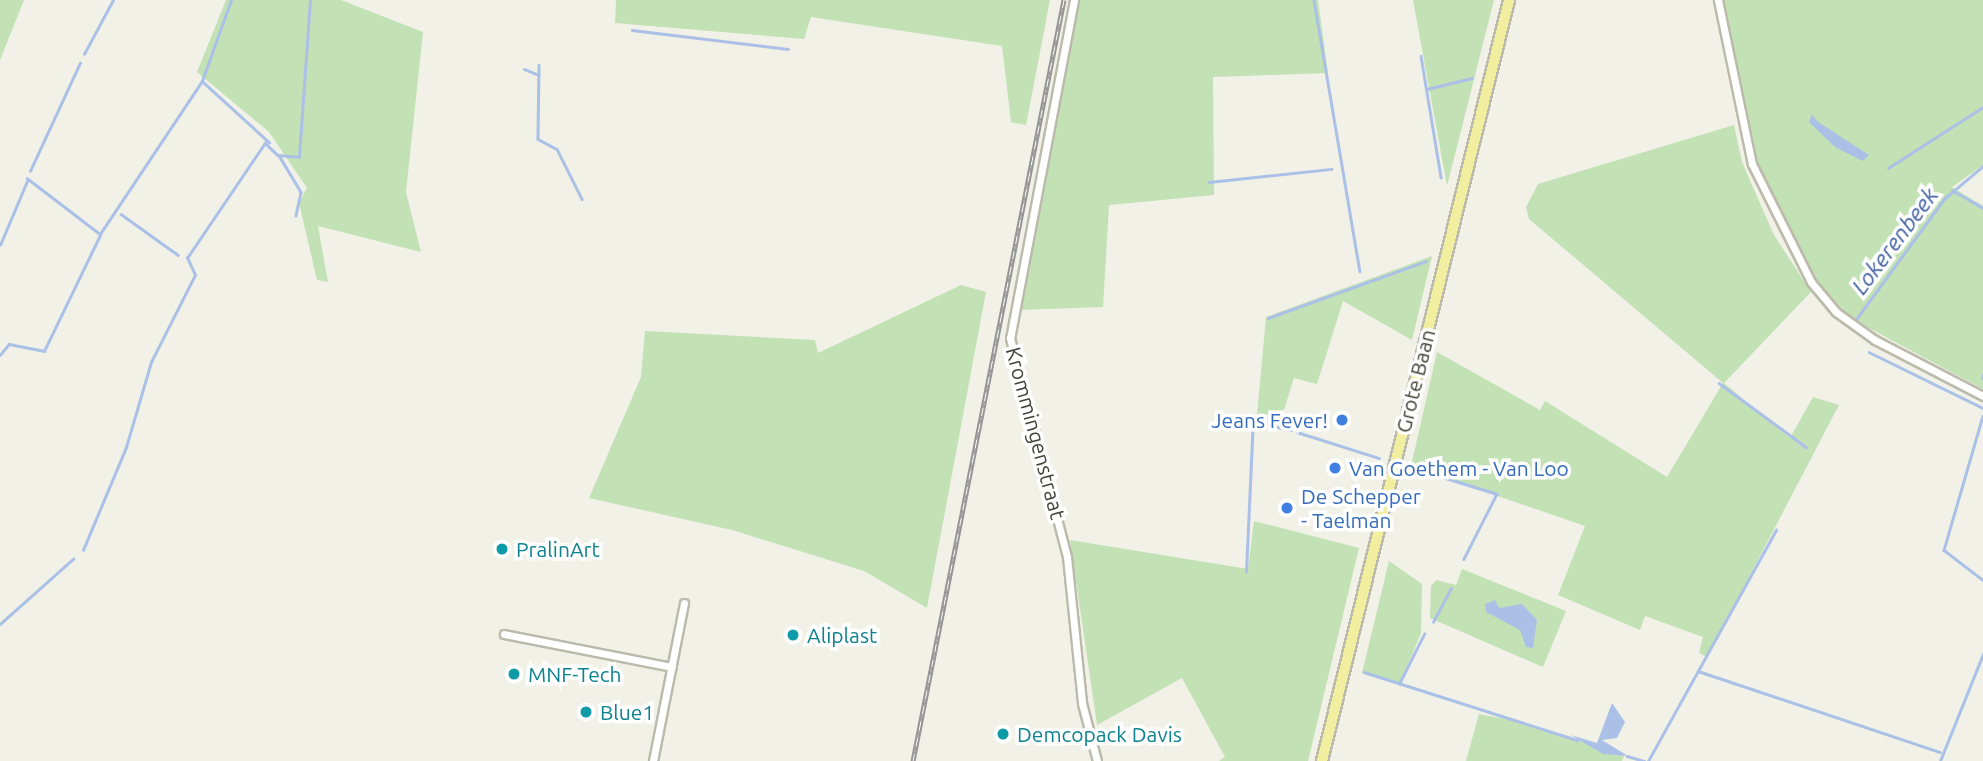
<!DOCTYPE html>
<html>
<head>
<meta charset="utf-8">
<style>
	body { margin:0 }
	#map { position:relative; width:1983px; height:761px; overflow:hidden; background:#f1f1e7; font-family:Ubuntu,sans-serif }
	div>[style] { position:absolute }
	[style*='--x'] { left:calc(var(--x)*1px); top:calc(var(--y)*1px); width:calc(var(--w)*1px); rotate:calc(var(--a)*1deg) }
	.green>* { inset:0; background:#c2e1b5 }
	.water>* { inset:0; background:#abc0e7 }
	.stream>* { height:2.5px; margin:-1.25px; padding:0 1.25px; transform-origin:1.25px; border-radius:1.25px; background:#abc0e7 }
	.roads { filter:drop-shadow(2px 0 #bcbaab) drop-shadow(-2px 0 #bcbaab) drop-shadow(0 2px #bcbaab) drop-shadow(0 -2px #bcbaab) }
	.street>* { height:7px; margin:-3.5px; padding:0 3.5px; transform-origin:3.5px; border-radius:3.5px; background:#fff }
	.primary>* { height:10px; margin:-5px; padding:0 5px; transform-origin:5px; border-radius:5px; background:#f2eea0 }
	.rail>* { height:5px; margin-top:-2.5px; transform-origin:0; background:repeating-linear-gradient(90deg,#fff 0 8px,#959595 0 16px); box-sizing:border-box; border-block:2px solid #959595 }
	.dots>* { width:19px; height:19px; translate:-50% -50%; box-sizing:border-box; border:4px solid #fff; border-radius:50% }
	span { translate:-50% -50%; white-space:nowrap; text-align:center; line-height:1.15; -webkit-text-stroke:7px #fff; paint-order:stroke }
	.street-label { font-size:21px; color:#444237 }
	.shop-label { font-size:21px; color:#366cbe }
	.right { translate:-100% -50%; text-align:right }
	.left { translate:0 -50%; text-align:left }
	.culture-label { font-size:21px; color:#0d838f }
	.water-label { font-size:23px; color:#3e5fa2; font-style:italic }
</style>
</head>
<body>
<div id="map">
	<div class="green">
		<div style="clip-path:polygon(0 0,24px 0,0 60px)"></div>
		<div style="clip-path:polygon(226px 0,341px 0,423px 32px,406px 192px,421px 252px,318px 226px,328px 282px,317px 280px,299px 203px,307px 188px,269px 132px,197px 72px)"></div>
		<div style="clip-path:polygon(616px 0,1050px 0,1026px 125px,1011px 122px,1002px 46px,811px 17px,804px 39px,615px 23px)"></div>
		<div style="clip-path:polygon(1078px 0,1318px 0,1328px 73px,1213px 77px,1214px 195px,1109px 205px,1103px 307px,1018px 310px)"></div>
		<div style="clip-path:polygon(1413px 0,1494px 0,1447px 186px)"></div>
		<div style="clip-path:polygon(1723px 0,1983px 0,1983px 165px,1952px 187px,1983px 206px,1983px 389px,1852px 319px,1816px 282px,1757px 163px)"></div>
		<div style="clip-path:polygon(1734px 125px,1742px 162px,1774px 235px,1811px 292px,1724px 383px,1790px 438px,1813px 397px,1839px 405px,1707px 657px,1699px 653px,1703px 637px,1645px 616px,1640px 630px,1558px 595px,1585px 526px,1411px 466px,1437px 352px,1540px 410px,1545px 401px,1667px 477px,1723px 383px,1529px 219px,1526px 207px,1538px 184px)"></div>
		<div style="clip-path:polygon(1432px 256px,1412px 340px,1343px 301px,1317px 384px,1294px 378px,1280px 422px,1257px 415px,1266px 317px)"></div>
		<div style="clip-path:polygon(961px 285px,986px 292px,927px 608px,864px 571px,732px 530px,589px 498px,641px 377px,645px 331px,815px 340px,818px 353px)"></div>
		<div style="clip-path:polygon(1254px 521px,1359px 548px,1308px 761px,1219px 761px,1225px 757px,1182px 678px,1097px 725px,1070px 540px,1248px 569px)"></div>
		<div style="clip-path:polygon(1389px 561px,1422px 584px,1421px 633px,1400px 684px,1362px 673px)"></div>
		<div style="clip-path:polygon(1462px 569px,1566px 611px,1543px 667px,1430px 618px,1431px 586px,1436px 580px,1456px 585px)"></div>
		<div style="clip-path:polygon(1479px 714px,1521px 722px,1625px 754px,1622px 761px,1466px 761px)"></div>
	</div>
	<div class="water">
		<div style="clip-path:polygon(1812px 114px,1818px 122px,1869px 155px,1863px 161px,1835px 147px,1809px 122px)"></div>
		<div style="clip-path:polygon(1495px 600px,1499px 608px,1522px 604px,1537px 620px,1533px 648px,1526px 647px,1520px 630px,1486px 612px,1485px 604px)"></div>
		<div style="clip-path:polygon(1612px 703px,1625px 722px,1617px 738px,1602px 740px,1628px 756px,1603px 754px,1571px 735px,1597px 743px)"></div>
	</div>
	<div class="stream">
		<div style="--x:1314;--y:0;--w:275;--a:80.4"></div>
		<div style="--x:632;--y:30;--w:157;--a:6.9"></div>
		<div style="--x:84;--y:54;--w:61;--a:-61.8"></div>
		<div style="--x:1421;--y:56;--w:123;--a:80.6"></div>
		<div style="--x:539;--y:65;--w:74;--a:90.8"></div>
		<div style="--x:538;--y:139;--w:21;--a:28"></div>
		<div style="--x:557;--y:149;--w:56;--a:63.4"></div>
		<div style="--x:524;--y:69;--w:16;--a:22"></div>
		<div style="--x:202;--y:81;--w:86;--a:-70.3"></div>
		<div style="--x:1427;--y:89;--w:46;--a:-13.7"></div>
		<div style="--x:280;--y:157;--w:41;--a:59"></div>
		<div style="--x:301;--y:192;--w:24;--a:102"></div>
		<div style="--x:1888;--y:168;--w:113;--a:-32.7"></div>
		<div style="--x:30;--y:171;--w:119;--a:-65.2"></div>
		<div style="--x:27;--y:178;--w:92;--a:37.5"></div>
		<div style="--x:100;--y:234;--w:184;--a:-56.3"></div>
		<div style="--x:202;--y:81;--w:91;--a:42.3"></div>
		<div style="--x:1209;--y:182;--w:123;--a:-6.1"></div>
		<div style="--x:1952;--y:190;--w:36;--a:30"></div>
		<div style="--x:121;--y:214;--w:70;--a:35.7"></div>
		<div style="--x:0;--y:245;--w:69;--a:-67.1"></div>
		<div style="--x:1268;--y:318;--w:168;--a:-19.8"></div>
		<div style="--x:1854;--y:322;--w:152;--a:-53.8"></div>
		<div style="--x:1944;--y:199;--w:51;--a:-40.2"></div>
		<div style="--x:1869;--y:352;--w:127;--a:26.2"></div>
		<div style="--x:0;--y:355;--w:14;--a:-51"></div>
		<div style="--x:9;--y:344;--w:36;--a:11"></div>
		<div style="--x:44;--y:351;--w:129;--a:-64.2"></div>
		<div style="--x:1982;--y:378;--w:3;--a:-72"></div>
		<div style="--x:1719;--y:383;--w:108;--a:36.3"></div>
		<div style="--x:1983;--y:416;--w:140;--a:106.2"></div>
		<div style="--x:1944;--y:550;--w:49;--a:37.6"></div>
		<div style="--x:1278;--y:427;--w:13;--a:13"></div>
		<div style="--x:1297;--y:432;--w:86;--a:17.6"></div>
		<div style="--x:1410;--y:467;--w:91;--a:17.2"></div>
		<div style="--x:1497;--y:494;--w:73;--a:116.9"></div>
		<div style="--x:83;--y:550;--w:112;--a:-67.3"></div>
		<div style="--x:126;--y:447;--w:89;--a:-73.6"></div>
		<div style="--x:151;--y:362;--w:97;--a:-63.2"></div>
		<div style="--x:195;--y:275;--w:19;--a:-115"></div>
		<div style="--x:187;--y:258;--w:139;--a:-55.9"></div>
		<div style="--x:265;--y:143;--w:18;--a:43"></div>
		<div style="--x:278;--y:155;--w:21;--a:5"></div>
		<div style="--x:299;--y:157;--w:157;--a:-86"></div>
		<div style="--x:1246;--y:572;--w:152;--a:-87.4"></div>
		<div style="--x:1253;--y:420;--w:23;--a:13"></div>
		<div style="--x:1433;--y:622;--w:38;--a:-62"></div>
		<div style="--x:0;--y:624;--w:98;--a:-41.7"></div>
		<div style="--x:1698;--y:671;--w:255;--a:18.5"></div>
		<div style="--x:1364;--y:672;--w:224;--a:17.7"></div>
		<div style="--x:1399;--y:684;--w:56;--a:-63.4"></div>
		<div style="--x:1627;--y:756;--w:18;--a:16"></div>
		<div style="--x:1648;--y:761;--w:264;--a:-61"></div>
		<div style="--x:1940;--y:761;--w:115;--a:-68.1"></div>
	</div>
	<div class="roads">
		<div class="street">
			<div style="--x:1074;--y:0;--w:344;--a:100.7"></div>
			<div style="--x:1010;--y:338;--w:226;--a:75.4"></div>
			<div style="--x:1067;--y:557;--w:147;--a:84.1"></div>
			<div style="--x:1082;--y:703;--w:60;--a:75.5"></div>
			<div style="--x:1718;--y:0;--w:167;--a:78.3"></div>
			<div style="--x:1752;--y:164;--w:132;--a:63.4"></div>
			<div style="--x:1811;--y:282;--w:39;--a:50"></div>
			<div style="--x:1836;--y:312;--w:48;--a:35.7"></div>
			<div style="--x:1875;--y:340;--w:122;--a:27.4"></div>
			<div style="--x:504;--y:634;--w:171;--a:11.1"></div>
			<div style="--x:653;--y:761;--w:161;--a:-78.9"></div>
		</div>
		<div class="primary">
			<div style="--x:1322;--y:761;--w:784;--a:-76.19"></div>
		</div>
	</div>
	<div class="rail">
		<div style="--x:913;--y:761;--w:776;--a:-78.78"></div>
	</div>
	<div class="dots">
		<div style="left:1342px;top:420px;background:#3f7fe0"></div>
		<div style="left:1335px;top:468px;background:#3f7fe0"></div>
		<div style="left:1287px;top:508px;background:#3f7fe0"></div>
		<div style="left:502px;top:549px;background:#0f9aa8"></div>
		<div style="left:793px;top:635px;background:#0f9aa8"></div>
		<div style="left:514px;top:674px;background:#0f9aa8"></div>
		<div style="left:586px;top:712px;background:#0f9aa8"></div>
		<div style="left:1003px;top:734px;background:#0f9aa8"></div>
	</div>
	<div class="street-label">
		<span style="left:1415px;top:381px;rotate:-76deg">Grote Baan</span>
		<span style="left:1036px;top:433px;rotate:75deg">Krommingenstraat</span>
	</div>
	<div class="shop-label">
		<span class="right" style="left:1328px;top:420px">Jeans Fever!</span>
		<span class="left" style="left:1349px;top:468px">Van Goethem - Van Loo</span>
		<span class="left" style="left:1301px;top:508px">De Schepper<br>- Taelman</span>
	</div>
	<div class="culture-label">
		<span class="left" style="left:516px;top:549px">PralinArt</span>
		<span class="left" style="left:807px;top:635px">Aliplast</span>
		<span class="left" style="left:528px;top:674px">MNF-Tech</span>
		<span class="left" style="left:600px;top:712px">Blue1</span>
		<span class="left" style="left:1017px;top:734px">Demcopack Davis</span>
	</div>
	<div class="water-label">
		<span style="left:1895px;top:241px;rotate:-53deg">Lokerenbeek</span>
	</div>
</div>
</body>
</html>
